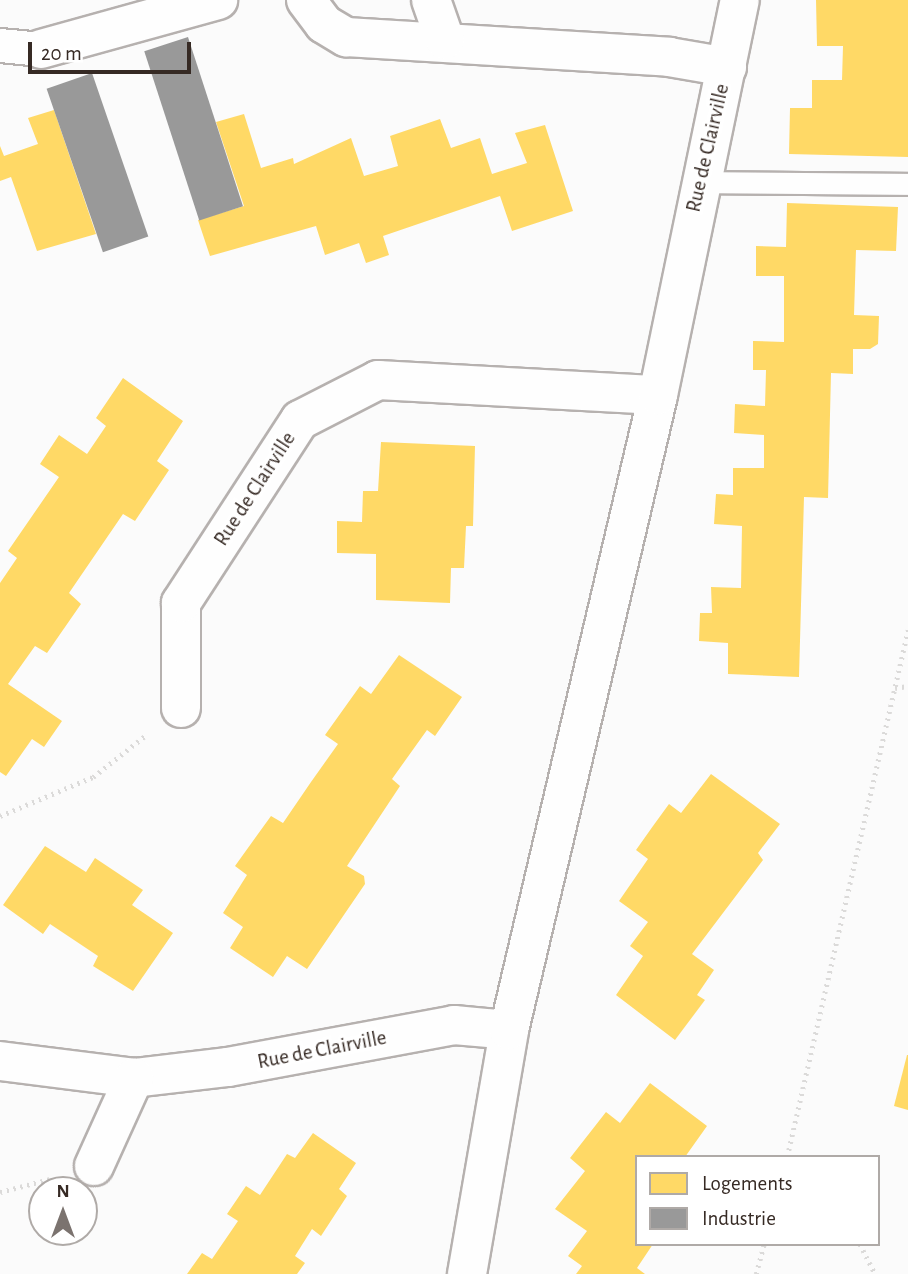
<!DOCTYPE html>
<html>
<head>
<meta charset="utf-8">
<style>
	body { margin:0 }
	#map { position:relative; width:908px; height:1274px; overflow:hidden; background:#fbfbfb; font-family:"Alegreya Sans",sans-serif }
	div>[style] { position:absolute }
	[style*='--x'] { left:calc(var(--x)*1px); top:calc(var(--y)*1px); width:calc(var(--w)*1px); rotate:calc(var(--a)*1deg) }
	.homes>* { inset:0; background:#ffd966 }
	.industry>* { inset:0; background:#999; transform-origin:0 0 }
	.path>* { height:4.5px; margin-top:-2.25px; transform-origin:0; background:repeating-linear-gradient(90deg,#dbdad9 0 2px,transparent 0 7px) }
	.roads { filter:drop-shadow(2px 0 #b6b1af) drop-shadow(-2px 0 #b6b1af) drop-shadow(0 2px #b6b1af) drop-shadow(0 -2px #b6b1af) }
	.service>* { height:21px; margin:-10.5px; padding:0 10.5px; transform-origin:10.5px; border-radius:10.5px; background:#fefefe }
	.pedestrian>* { height:33px; margin:-16.5px; padding:0 16.5px; transform-origin:16.5px; border-radius:16.5px; background:#fefefe }
	.minor>* { height:38px; margin:-19px; padding:0 19px; transform-origin:19px; border-radius:19px; background:#fefefe }
	span { translate:-50% -50%; white-space:nowrap; text-align:center; line-height:1.15; -webkit-text-stroke:7px #fff; paint-order:stroke }
	.street-label { font-size:21px; color:#362a24 }
	.legend { position:absolute; left:635px; top:1155px; width:245px; height:91px; box-sizing:border-box; background:#fff; border:2px solid #afaaa7; margin:0; padding:9px 12px; list-style:none; font-size:21px; color:#362a24 }
	.legend li { display:flex; align-items:center; gap:14px; height:35px }
	.legend b { width:35px; border:2px solid #afaaa7 }
	.north { position:absolute; left:28px; top:1176px; width:70px; height:70px; box-sizing:border-box; background:#fff; border:2px solid #afaaa7; border-radius:50%; rotate:0deg; font-size:19px; font-weight:700; line-height:28px; text-align:center; color:#362a24 }
	.north::after { content:''; display:block; margin:auto; width:24px; height:32px; background:#7b736f; clip-path:polygon(50% 0,100% 100%,50% 72%,0 100%) }
	.scale { position:absolute; left:28px; top:42px; width:163px; height:32px; box-sizing:border-box; border:4px solid #362a24; border-top:0; padding-left:9px; font-size:21px; line-height:24px; white-space:nowrap; color:#362a24; -webkit-text-stroke:5px #fff; paint-order:stroke }
</style>
</head>
<body>
<div id="map">
	<div class="homes">
		<div style="clip-path:polygon(816px 0,908px 0,908px 157px,789px 154px,790px 108px,812px 108px,812px 80px,842px 80px,843px 46px,817px 46px)"></div>
		<div style="clip-path:polygon(54px 110px,96px 234px,37px 251px,11px 177px,0 181px,0 146px,4px 156px,38px 144px,28px 118px)"></div>
		<div style="clip-path:polygon(244px 114px,261px 168px,293px 158px,294px 164px,351px 138px,364px 176px,398px 166px,390px 136px,440px 119px,451px 148px,480px 138px,492px 174px,527px 163px,515px 133px,545px 125px,573px 211px,512px 231px,500px 196px,383px 236px,389px 255px,366px 263px,359px 243px,325px 255px,316px 226px,210px 256px,198px 220px,244px 206px,216px 122px)"></div>
		<div style="clip-path:polygon(787px 203px,898px 207px,896px 251px,856px 250px,854px 315px,879px 316px,878px 344px,870px 349px,853px 349px,853px 374px,831px 373px,828px 498px,804px 497px,799px 677px,728px 674px,728px 643px,699px 641px,700px 613px,712px 613px,711px 587px,741px 588px,742px 526px,714px 524px,716px 494px,733px 495px,733px 468px,764px 468px,764px 435px,734px 433px,735px 404px,765px 406px,766px 370px,753px 370px,753px 341px,784px 342px,784px 276px,756px 276px,756px 246px,786px 247px)"></div>
		<div style="clip-path:polygon(123px 378px,183px 421px,157px 461px,169px 470px,135px 521px,123px 514px,69px 593px,81px 604px,47px 653px,35px 646px,8px 684px,62px 721px,44px 747px,32px 739px,6px 776px,0 772px,0 583px,17px 558px,8px 551px,59px 477px,40px 464px,59px 435px,87px 454px,106px 426px,96px 418px)"></div>
		<div style="clip-path:polygon(381px 442px,475px 446px,473px 526px,466px 526px,464px 568px,451px 568px,450px 603px,376px 600px,376px 554px,337px 553px,337px 521px,362px 522px,363px 491px,378px 491px)"></div>
		<div style="clip-path:polygon(399px 655px,462px 697px,435px 736px,427px 730px,392px 779px,400px 786px,347px 866px,364px 876px,365px 884px,307px 969px,287px 956px,273px 977px,230px 948px,243px 927px,223px 913px,247px 875px,235px 866px,271px 816px,283px 823px,311px 782px,338px 744px,325px 735px,360px 686px,371px 694px)"></div>
		<div style="clip-path:polygon(711px 774px,780px 824px,758px 853px,763px 860px,692px 954px,714px 970px,697px 995px,705px 1000px,675px 1040px,616px 995px,643px 956px,630px 946px,648px 922px,619px 901px,648px 859px,636px 850px,653px 826px,669px 804px,681px 813px)"></div>
		<div style="clip-path:polygon(45px 846px,86px 872px,95px 858px,143px 890px,132px 905px,173px 933px,133px 991px,93px 966px,98px 956px,50px 924px,43px 934px,3px 905px)"></div>
		<div style="clip-path:polygon(907px 1055px,908px 1055px,908px 1110px,894px 1106px)"></div>
		<div style="clip-path:polygon(650px 1083px,707px 1126px,685px 1157px,637px 1157px,637px 1244px,653px 1244px,637px 1268px,645px 1274px,576px 1274px,582px 1266px,568px 1256px,587px 1231px,555px 1209px,585px 1171px,570px 1158px,606px 1112px,620px 1123px)"></div>
		<div style="clip-path:polygon(313px 1133px,356px 1163px,339px 1189px,347px 1196px,321px 1236px,312px 1229px,295px 1256px,305px 1263px,297px 1274px,187px 1274px,202px 1253px,212px 1259px,238px 1221px,227px 1214px,246px 1186px,260px 1195px,287px 1154px,295px 1158px)"></div>
	</div>
	<div class="industry">
		<div style="left:188px;top:37px;width:178px;height:46px;rotate:72deg"></div>
		<div style="left:92px;top:73px;width:173px;height:48px;rotate:71deg"></div>
	</div>
	<div class="path">
		<div style="--x:895;--y:688;--w:13;--a:-9"></div>
		<div style="--x:0;--y:816;--w:101;--a:-22.8"></div>
		<div style="--x:93;--y:777;--w:66;--a:-38.3"></div>
		<div style="--x:787;--y:1157;--w:541;--a:-77.07"></div>
		<div style="--x:0;--y:1192;--w:52;--a:-14.6"></div>
		<div style="--x:860;--y:1244;--w:34;--a:63"></div>
		<div style="--x:756;--y:1274;--w:31;--a:-75"></div>
	</div>
	<div class="roads">
		<div class="service">
			<div style="--x:699;--y:182;--w:209;--a:0.5"></div>
		</div>
		<div class="pedestrian">
			<div style="--x:0;--y:45;--w:41;--a:5.6"></div>
		</div>
		<div class="minor">
			<div style="--x:306;--y:0;--w:30;--a:53"></div>
			<div style="--x:324;--y:24;--w:26;--a:31"></div>
			<div style="--x:346;--y:37;--w:324;--a:3.5"></div>
			<div style="--x:669;--y:57;--w:59;--a:9.8"></div>
			<div style="--x:431;--y:0;--w:42;--a:70.7"></div>
			<div style="--x:41;--y:49;--w:184;--a:-15.5"></div>
			<div style="--x:181;--y:708;--w:105;--a:-90"></div>
			<div style="--x:181;--y:603;--w:218;--a:-57"></div>
			<div style="--x:300;--y:420;--w:88;--a:-27.1"></div>
			<div style="--x:378;--y:380;--w:280;--a:3.1"></div>
			<div style="--x:0;--y:1061;--w:135;--a:7.2"></div>
			<div style="--x:134;--y:1078;--w:95;--a:-6.7"></div>
			<div style="--x:228;--y:1067;--w:230;--a:-10.5"></div>
			<div style="--x:454;--y:1025;--w:55;--a:5.2"></div>
			<div style="--x:94;--y:1166;--w:97;--a:-65.6"></div>
			<div style="--x:467;--y:1274;--w:248;--a:-80.2"></div>
			<div style="--x:509;--y:1030;--w:652;--a:-76.79"></div>
			<div style="--x:658;--y:395;--w:403;--a:-78.3"></div>
		</div>
	</div>
	<div class="street-label">
		<span style="left:708px;top:148px;rotate:-77deg">Rue de Clairville</span>
		<span style="left:255px;top:489px;rotate:-57deg">Rue de Clairville</span>
		<span style="left:322px;top:1050px;rotate:-11deg">Rue de Clairville</span>
	</div>
	<ul class="legend">
	<li><b style="height:19px;background:#ffd966"></b>Logements</li>
	<li><b style="height:19px;background:#999"></b>Industrie</li>
	</ul>
	<div class="north">N</div>
	<div class="scale">20 m</div>
</div>
</body>
</html>
